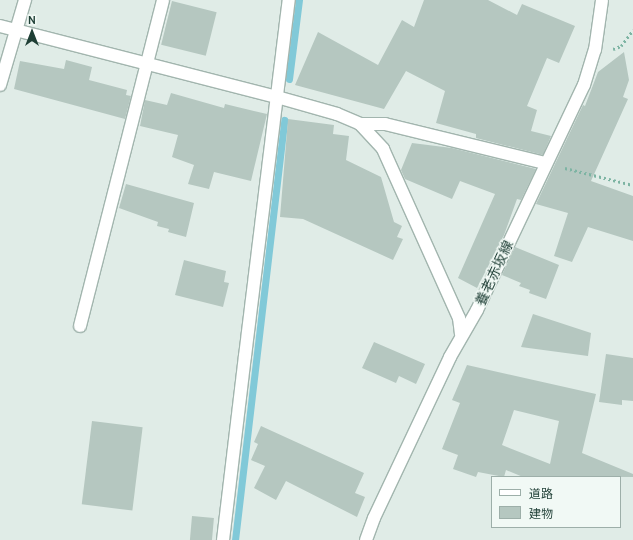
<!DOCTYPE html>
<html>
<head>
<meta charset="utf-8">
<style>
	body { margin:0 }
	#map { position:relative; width:633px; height:540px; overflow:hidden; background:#e0ece7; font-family:Cabin,"Noto Sans JP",sans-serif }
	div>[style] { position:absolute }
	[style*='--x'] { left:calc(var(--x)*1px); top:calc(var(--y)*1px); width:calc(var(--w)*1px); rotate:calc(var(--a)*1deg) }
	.stream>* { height:7px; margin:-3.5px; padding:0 3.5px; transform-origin:3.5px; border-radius:3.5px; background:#81c9d8 }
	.building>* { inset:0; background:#b5c7c0; transform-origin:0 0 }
	.path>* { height:2.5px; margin-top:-1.25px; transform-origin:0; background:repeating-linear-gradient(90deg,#7db4a3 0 2px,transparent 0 5px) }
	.roads { filter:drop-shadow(1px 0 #a2b5ae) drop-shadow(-1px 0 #a2b5ae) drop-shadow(0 1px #a2b5ae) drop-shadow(0 -1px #a2b5ae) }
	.service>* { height:12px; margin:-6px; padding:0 6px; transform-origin:6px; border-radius:6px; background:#fff }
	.minor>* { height:12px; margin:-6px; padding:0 6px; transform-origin:6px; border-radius:6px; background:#fff }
	.tertiary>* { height:12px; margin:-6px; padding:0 6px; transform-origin:6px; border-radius:6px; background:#fff }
	.secondary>* { height:12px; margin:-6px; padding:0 6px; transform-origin:6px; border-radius:6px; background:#fff }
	span { translate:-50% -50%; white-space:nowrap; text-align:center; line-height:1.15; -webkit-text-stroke:3px #f1f9f5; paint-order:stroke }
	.street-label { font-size:14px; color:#1f3f36 }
	.legend { position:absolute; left:491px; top:476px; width:130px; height:52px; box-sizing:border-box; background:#f1f9f5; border:1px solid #9dafa9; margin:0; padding:5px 7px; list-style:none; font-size:12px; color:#1f3f36 }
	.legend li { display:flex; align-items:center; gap:8px; height:20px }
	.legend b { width:20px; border:1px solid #9dafa9 }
	.north { position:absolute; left:12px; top:12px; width:40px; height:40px; -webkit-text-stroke:3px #f1f9f5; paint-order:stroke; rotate:0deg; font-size:11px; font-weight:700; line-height:16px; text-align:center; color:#1f3f36 }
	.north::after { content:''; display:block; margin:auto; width:14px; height:18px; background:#1f3f36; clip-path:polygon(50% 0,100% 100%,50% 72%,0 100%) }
</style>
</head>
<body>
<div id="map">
	<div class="stream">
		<div style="--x:289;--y:79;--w:80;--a:-82.8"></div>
		<div style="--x:235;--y:540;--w:423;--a:-83.3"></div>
	</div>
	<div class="building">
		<div style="clip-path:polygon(424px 0,488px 0,517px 15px,522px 4px,575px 26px,559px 63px,547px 58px,527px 106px,537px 110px,531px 131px,551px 136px,543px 155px,476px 138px,476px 134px,436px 123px,445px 91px,406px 71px,384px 109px,295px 85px,318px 32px,378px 65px,402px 20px,414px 27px)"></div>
		<div style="left:172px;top:1px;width:46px;height:45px;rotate:14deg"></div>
		<div style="clip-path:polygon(624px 52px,629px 80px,623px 97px,628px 99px,591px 181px,633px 196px,633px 241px,588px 227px,572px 262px,554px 256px,568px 213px,536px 204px,583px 105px,585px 106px,598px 72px)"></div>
		<div style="clip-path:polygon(66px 60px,92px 67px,89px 80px,127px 90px,126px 95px,131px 96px,125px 119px,14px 89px,20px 61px,64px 69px)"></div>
		<div style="clip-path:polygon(171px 93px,224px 108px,225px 104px,267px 114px,251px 181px,214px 172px,209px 189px,188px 184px,194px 165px,172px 157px,178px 135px,140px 126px,145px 100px,167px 105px)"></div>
		<div style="clip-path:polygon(288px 119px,334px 125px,333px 134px,349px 136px,346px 160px,381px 177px,394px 222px,402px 226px,397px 237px,403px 239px,393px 260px,303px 219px,280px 217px)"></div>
		<div style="clip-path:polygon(412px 143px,452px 148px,536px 169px,521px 200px,517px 199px,504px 235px,477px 288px,458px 278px,495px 194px,460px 181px,452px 199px,405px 179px,401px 170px)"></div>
		<div style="clip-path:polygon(126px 184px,194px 203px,186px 237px,168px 232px,169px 229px,157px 226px,158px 222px,119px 208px)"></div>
		<div style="clip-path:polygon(515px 247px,559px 265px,546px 299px,529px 293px,530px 290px,519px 286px,521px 283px,502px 275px)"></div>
		<div style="clip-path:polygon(184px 260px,226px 271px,224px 282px,229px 283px,223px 307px,175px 295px)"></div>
		<div style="clip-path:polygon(533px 314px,591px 333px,588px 356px,521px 347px)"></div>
		<div style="clip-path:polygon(374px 342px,425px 364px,416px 384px,399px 376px,396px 383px,362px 368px)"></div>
		<div style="clip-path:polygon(606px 354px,633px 358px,633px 401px,622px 400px,622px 405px,599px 402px)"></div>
		<div style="clip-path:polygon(evenodd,467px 365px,596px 394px,582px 453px,633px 474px,633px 477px,523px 477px,506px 470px,504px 477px,478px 472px,476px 477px,453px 469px,458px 455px,442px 449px,460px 403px,452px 400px,467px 365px,514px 410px,559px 421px,550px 464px,502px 445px,514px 410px)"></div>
		<div style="left:92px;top:421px;width:51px;height:84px;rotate:7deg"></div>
		<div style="clip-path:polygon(261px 426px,364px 473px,355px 493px,365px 497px,357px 517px,286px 481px,276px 500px,254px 488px,265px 466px,251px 460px,258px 444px,254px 442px)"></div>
		<div style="left:192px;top:516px;width:22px;height:24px;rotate:5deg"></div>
	</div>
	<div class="path">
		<div style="--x:613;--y:49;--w:9;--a:-21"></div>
		<div style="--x:621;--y:46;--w:20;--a:-53"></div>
		<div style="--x:565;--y:168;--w:70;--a:14"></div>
	</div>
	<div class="roads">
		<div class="service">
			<div style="--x:223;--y:540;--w:185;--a:-83.2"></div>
		</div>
		<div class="minor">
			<div style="--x:0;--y:85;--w:89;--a:-73.6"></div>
			<div style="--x:360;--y:124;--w:25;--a:0"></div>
			<div style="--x:385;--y:124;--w:165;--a:13.7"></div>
			<div style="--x:80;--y:326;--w:336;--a:-75.7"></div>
			<div style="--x:245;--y:356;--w:359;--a:-83"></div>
		</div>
		<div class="tertiary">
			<div style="--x:0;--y:26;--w:286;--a:14.4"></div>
			<div style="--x:277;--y:97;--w:62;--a:15.8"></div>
			<div style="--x:337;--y:114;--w:25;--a:23"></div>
			<div style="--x:360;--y:124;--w:34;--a:47"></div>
			<div style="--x:383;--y:149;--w:185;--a:65.8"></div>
			<div style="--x:459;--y:318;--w:16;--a:83"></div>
		</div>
		<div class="secondary">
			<div style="--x:366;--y:540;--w:23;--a:-70"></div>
			<div style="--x:374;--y:518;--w:178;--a:-64.7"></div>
			<div style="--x:450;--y:357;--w:54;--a:-60.1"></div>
			<div style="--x:477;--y:310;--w:249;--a:-64.6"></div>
			<div style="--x:584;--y:85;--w:37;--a:-73"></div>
			<div style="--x:595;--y:50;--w:50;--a:-82"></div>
		</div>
	</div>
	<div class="street-label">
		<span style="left:494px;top:273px;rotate:-65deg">養老赤坂線</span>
	</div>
	<ul class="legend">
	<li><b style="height:5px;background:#fff"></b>道路</li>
	<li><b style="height:11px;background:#b5c7c0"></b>建物</li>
	</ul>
	<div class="north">N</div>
</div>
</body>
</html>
